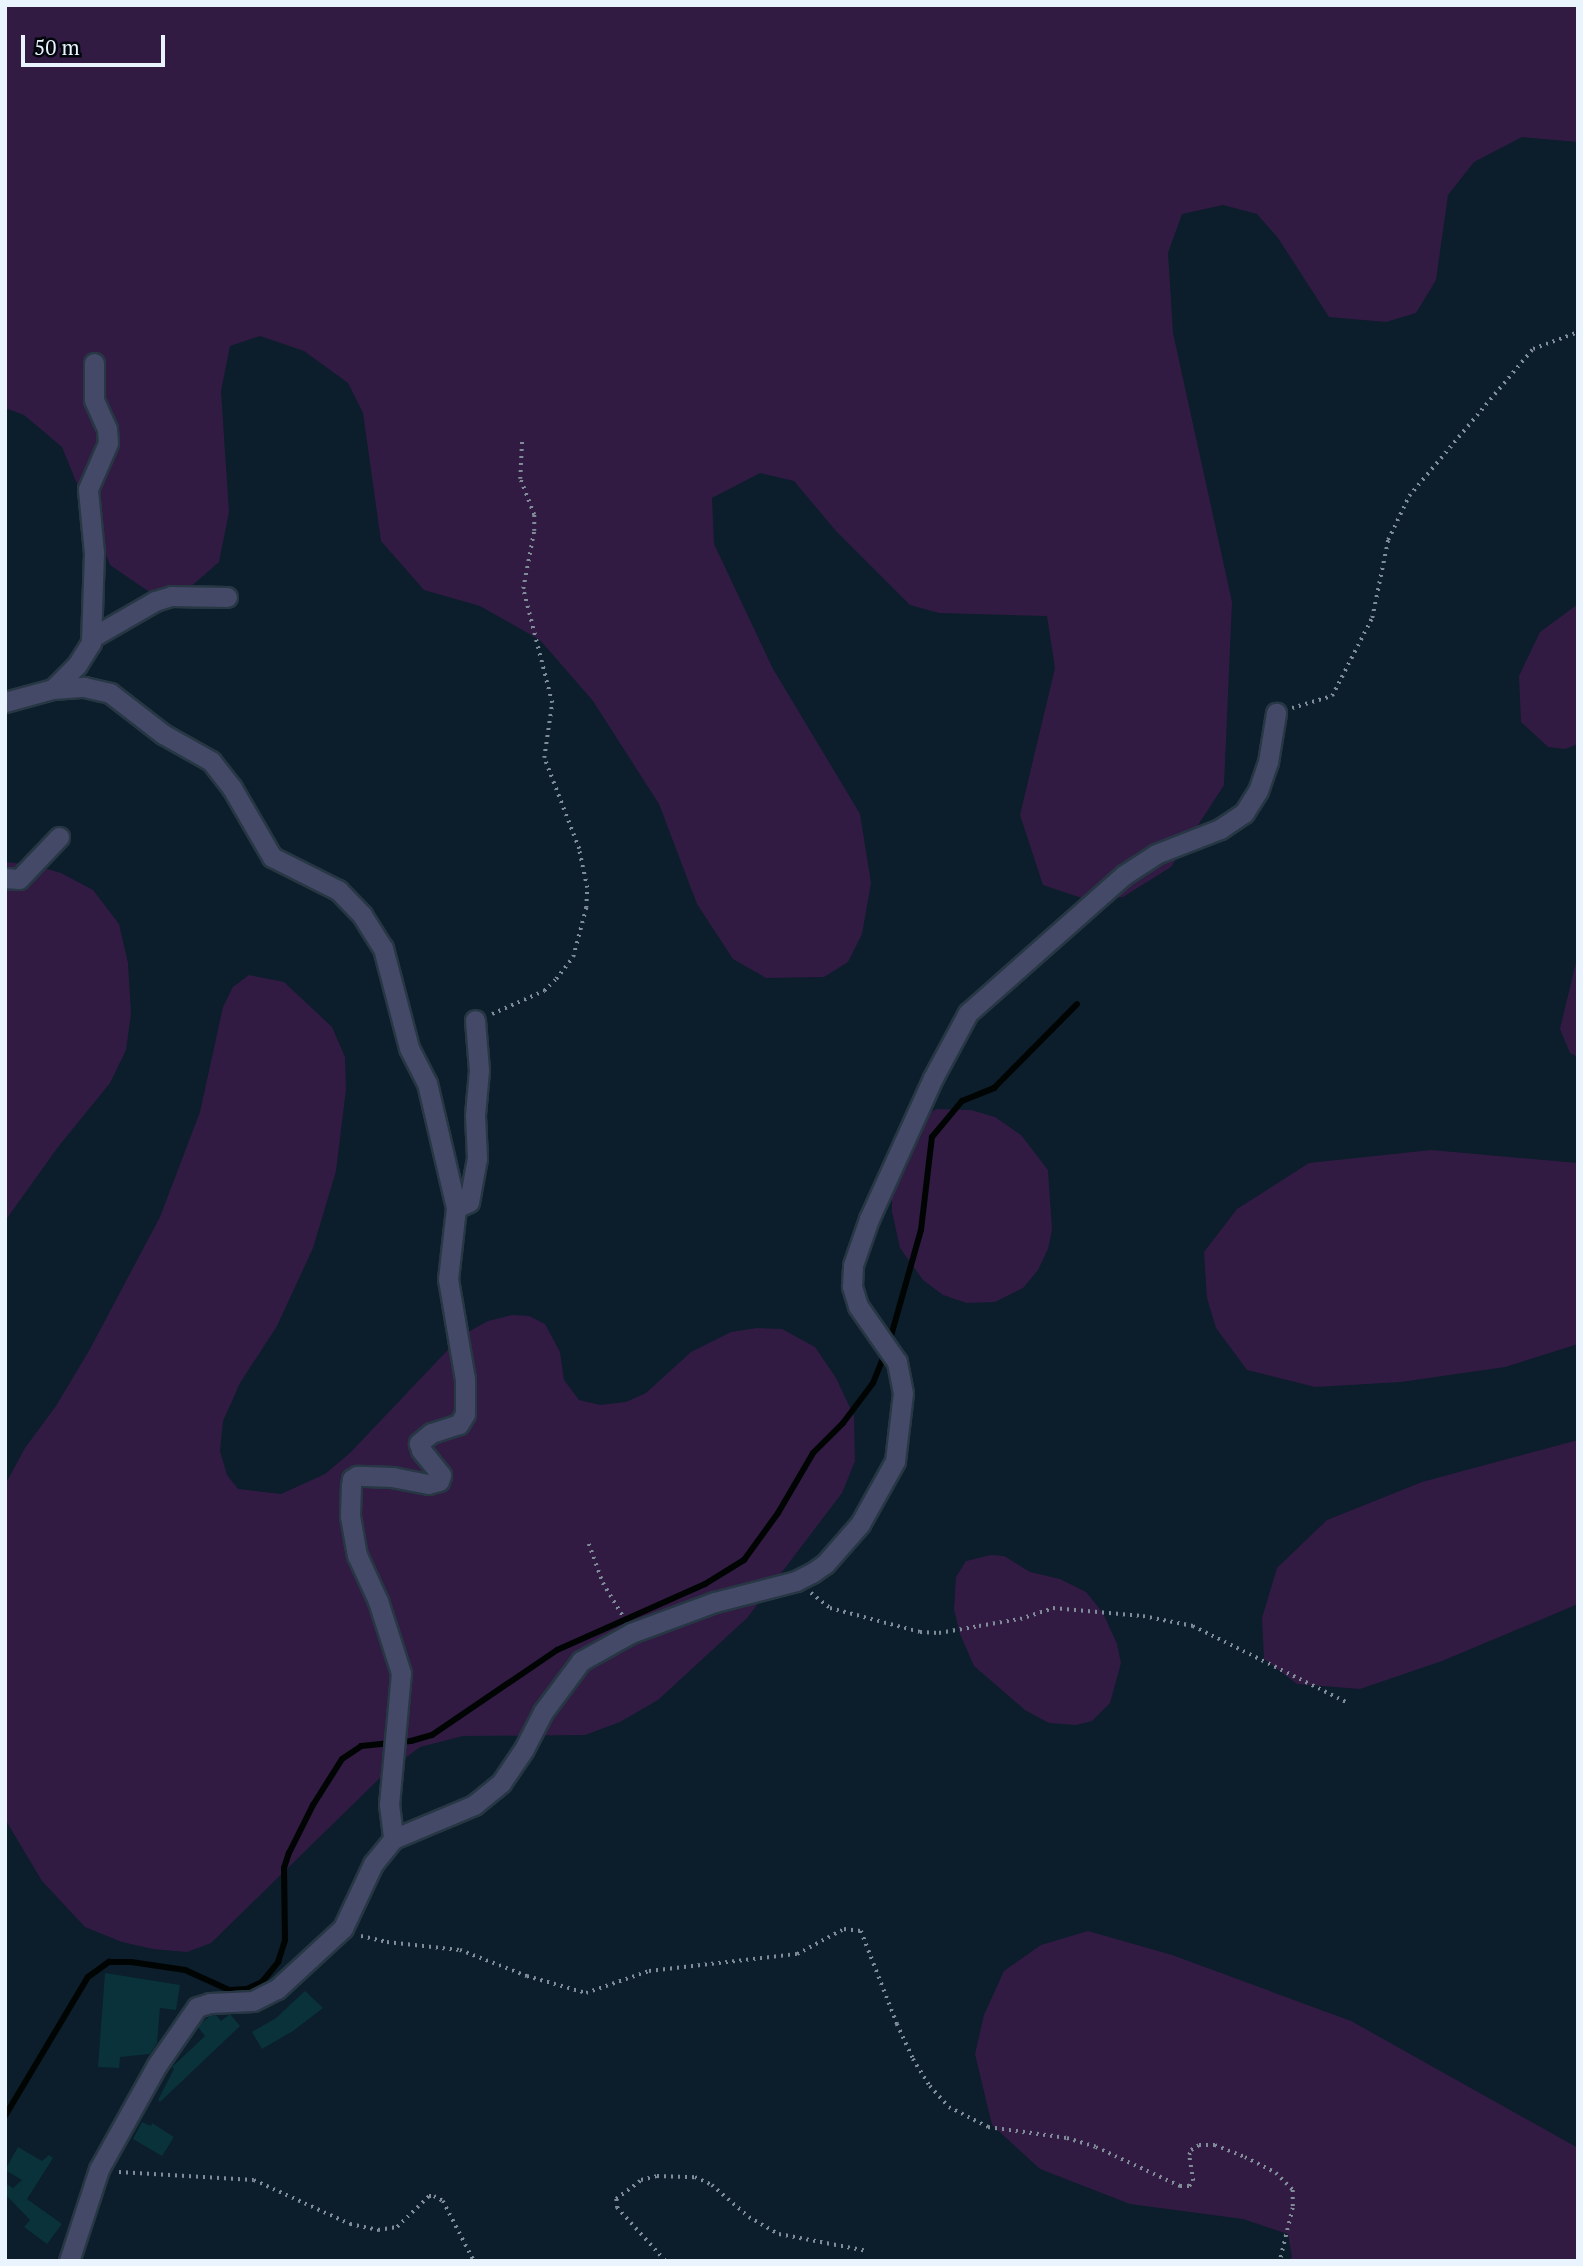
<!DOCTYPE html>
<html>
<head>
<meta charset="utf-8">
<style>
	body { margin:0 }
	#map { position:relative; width:1583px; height:2266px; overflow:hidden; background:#0c1d2b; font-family:"PT Serif",serif }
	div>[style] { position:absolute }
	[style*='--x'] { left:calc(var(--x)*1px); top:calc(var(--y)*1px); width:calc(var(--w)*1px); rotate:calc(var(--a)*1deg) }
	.green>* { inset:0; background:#311b43 }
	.stream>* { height:6px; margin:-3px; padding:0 3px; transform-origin:3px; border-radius:3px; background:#000504 }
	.building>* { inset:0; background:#09323a }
	.path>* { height:3.5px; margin-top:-1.75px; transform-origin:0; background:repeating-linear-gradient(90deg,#808d99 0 2px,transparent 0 7px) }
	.roads { filter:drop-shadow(2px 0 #273744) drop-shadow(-2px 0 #273744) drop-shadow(0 2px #273744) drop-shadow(0 -2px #273744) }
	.street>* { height:19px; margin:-9.5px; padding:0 9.5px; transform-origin:9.5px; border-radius:9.5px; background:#444967 }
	span { translate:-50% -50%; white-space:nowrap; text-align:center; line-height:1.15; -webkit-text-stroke:6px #02070c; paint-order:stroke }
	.frame { position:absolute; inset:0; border:7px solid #e9f4fe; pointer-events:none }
	.scale { position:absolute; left:21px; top:35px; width:144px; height:32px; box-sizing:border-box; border:4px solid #e9f4fe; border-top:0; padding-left:9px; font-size:21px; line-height:24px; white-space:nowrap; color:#e9f4fe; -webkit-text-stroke:5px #02070c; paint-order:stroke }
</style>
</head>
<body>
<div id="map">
	<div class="green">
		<div style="clip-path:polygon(5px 5px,1578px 5px,1578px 142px,1522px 137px,1474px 162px,1448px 195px,1436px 280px,1416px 313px,1386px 322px,1329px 317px,1278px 238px,1257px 214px,1223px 205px,1182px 214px,1168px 253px,1173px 333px,1232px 602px,1224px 785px,1171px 867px,1123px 897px,1088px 900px,1043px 885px,1020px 815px,1055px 668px,1047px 616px,939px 613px,910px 605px,836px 531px,794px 481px,760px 473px,712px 498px,714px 544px,773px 669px,860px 814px,871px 883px,862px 934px,848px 962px,824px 977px,766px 978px,733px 959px,697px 904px,659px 804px,593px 701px,540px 640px,480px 606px,424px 590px,381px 541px,363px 413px,348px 383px,304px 351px,260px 336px,230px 346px,221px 391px,229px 512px,219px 562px,188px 589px,148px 591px,110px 565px,62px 447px,24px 415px,5px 408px)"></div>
		<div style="clip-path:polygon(1578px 604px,1578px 744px,1565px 749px,1548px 747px,1521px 722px,1519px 676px,1540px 632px)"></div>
		<div style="clip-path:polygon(5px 862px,34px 865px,61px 873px,93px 890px,119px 924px,128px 963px,131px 1014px,126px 1050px,110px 1083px,58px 1147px,5px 1221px)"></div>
		<div style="clip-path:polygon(1578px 954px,1578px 1057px,1570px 1053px,1560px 1029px)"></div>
		<div style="clip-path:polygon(249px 975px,284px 982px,332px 1027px,345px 1057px,346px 1089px,336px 1171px,313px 1248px,277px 1326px,240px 1383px,223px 1421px,220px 1451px,227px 1475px,238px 1489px,281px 1494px,325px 1474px,350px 1453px,461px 1336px,488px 1321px,512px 1315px,529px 1316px,545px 1324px,560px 1352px,564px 1380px,579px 1400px,600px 1405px,626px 1402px,646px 1393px,691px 1352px,731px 1332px,757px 1328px,782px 1329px,815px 1347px,836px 1378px,854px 1416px,855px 1461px,842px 1493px,747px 1618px,658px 1700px,620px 1722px,585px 1735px,463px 1736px,420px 1747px,384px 1774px,211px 1943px,187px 1952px,153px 1949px,122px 1942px,85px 1927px,42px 1881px,5px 1819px,5px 1485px,25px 1448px,56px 1406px,90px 1349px,160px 1217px,200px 1112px,223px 1007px,233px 987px)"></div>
		<div style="clip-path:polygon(936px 1109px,971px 1110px,995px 1117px,1021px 1135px,1048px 1170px,1052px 1230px,1048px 1249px,1038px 1270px,1023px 1288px,995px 1302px,967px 1303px,943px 1295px,923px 1280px,900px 1248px,892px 1212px,892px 1180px,913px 1124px)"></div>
		<div style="clip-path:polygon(1431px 1150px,1578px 1163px,1578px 1344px,1505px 1367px,1401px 1382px,1315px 1387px,1247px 1370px,1216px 1328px,1207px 1298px,1204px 1252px,1237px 1209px,1309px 1163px)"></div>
		<div style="clip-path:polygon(1578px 1440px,1578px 1604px,1442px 1661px,1360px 1689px,1297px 1684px,1264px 1659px,1262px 1618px,1277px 1568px,1327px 1520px,1422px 1482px)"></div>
		<div style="clip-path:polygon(991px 1555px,1004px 1556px,1030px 1572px,1060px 1579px,1086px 1592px,1103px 1613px,1117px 1644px,1121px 1663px,1110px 1703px,1092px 1721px,1076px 1725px,1049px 1723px,1025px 1710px,974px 1666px,960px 1634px,954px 1609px,956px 1577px,966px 1561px)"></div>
		<div style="clip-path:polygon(1088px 1931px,1172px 1955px,1351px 2021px,1578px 2148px,1578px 2261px,1289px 2261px,1292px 2257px,1288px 2234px,1243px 2219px,1130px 2204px,1040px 2169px,992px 2125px,975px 2054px,984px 2015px,1004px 1971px,1041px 1945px)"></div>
	</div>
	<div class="stream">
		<div style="--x:889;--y:1343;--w:117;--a:-74.2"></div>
		<div style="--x:921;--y:1230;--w:94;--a:-83.3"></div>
		<div style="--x:932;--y:1137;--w:47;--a:-50.2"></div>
		<div style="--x:962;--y:1101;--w:35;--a:-22"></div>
		<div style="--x:994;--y:1088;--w:118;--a:-45.3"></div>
		<div style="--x:5;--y:2116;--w:162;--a:-59.2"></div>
		<div style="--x:88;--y:1977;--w:26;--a:-36"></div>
		<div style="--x:109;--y:1962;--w:22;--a:0"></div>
		<div style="--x:131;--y:1962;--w:55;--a:8.4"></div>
		<div style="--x:185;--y:1970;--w:48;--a:24.4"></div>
		<div style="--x:229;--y:1990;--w:18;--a:-3"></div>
		<div style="--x:247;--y:1989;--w:17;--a:-25"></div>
		<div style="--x:262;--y:1982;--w:26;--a:-51"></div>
		<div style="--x:278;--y:1962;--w:23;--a:-72"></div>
		<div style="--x:285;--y:1940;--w:72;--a:-90.8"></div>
		<div style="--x:284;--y:1868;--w:16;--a:-72"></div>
		<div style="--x:289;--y:1853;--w:54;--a:-63.4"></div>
		<div style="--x:313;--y:1805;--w:54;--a:-57.8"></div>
		<div style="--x:342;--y:1759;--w:23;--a:-34"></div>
		<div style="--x:361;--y:1746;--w:50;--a:-5.7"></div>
		<div style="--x:411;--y:1741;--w:22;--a:-16"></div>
		<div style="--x:432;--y:1735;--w:151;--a:-34.2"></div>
		<div style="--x:557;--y:1650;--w:162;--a:-24"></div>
		<div style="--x:705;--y:1584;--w:46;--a:-31.6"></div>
		<div style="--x:744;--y:1560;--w:58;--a:-54.1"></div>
		<div style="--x:778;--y:1513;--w:69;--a:-59.7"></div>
		<div style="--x:813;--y:1453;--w:42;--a:-45"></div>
		<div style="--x:843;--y:1423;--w:50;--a:-53.1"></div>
		<div style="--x:873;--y:1383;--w:32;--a:-68"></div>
	</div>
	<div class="building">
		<div style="clip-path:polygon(105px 1973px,180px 1985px,176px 2010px,160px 2008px,157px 2043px,150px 2054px,120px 2057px,119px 2068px,98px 2067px)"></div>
		<div style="clip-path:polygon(305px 1991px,323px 2008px,293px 2031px,262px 2049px,252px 2032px,276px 2018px)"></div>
		<div style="clip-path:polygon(230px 2014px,240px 2026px,160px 2102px,158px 2100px,174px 2069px,172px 2067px,205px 2036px,198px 2027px,199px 2025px,210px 2016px,216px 2015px,221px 2021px)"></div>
		<div style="clip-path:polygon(142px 2122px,151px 2126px,152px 2123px,174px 2137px,162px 2156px,133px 2139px)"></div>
		<div style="clip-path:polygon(18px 2147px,42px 2161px,49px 2155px,53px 2158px,27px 2199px,62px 2224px,47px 2244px,24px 2227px,30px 2220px,5px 2194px,5px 2183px,13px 2188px,22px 2180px,5px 2170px)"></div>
	</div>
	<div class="path">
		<div style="--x:1292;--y:708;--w:42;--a:-16.7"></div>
		<div style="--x:1332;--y:696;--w:88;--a:-62.9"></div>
		<div style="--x:1372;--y:618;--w:80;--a:-78.4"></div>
		<div style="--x:1388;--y:540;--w:49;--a:-64.5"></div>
		<div style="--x:1409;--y:496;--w:192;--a:-49.9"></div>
		<div style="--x:1533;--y:349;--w:48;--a:-20.7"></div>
		<div style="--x:492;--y:1014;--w:57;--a:-23.9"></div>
		<div style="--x:544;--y:991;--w:17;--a:-45"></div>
		<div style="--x:556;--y:979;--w:28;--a:-52"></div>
		<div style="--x:573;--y:957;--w:51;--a:-75.1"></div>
		<div style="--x:586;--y:908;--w:20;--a:-87"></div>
		<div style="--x:587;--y:888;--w:40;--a:-102"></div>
		<div style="--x:579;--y:849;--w:97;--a:-111"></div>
		<div style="--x:544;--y:758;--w:56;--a:-81.7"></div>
		<div style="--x:552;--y:703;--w:118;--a:-104.3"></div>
		<div style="--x:523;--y:589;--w:59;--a:-79.3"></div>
		<div style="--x:534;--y:531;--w:16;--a:-90"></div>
		<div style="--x:534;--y:515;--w:39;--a:-111"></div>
		<div style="--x:520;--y:479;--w:41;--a:-87.2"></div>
		<div style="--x:589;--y:1544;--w:41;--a:70.3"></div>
		<div style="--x:603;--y:1583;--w:41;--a:59"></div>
		<div style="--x:811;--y:1593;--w:24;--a:38"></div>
		<div style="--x:830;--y:1608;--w:93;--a:14.9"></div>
		<div style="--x:920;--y:1632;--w:19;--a:3"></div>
		<div style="--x:939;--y:1633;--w:41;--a:-9.9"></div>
		<div style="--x:979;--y:1626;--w:42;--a:-9.7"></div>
		<div style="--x:1020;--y:1619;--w:35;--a:-18"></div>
		<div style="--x:1053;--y:1608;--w:90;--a:5.1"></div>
		<div style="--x:1143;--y:1616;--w:51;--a:11.3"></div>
		<div style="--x:1193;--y:1626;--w:171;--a:26.4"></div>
		<div style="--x:361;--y:1936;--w:27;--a:13"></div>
		<div style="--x:387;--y:1942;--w:73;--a:6.3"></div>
		<div style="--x:460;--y:1950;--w:72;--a:21.2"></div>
		<div style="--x:527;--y:1976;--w:61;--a:16.1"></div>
		<div style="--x:586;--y:1993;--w:67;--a:-19.2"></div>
		<div style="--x:649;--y:1971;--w:149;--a:-6.6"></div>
		<div style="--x:797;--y:1954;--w:53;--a:-28"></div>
		<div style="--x:844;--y:1929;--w:17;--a:7"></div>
		<div style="--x:861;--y:1931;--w:100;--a:68.8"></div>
		<div style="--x:897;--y:2024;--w:38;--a:65"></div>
		<div style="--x:913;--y:2059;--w:32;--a:58"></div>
		<div style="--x:930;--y:2086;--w:28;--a:48"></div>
		<div style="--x:949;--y:2107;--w:44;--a:27.1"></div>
		<div style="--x:988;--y:2127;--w:80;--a:7.9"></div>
		<div style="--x:1067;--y:2138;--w:30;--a:17"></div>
		<div style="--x:1096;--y:2147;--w:93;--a:24.9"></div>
		<div style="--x:1180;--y:2186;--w:9;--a:0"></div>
		<div style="--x:1189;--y:2186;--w:6;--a:-51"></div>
		<div style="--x:1193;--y:2181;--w:26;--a:-99"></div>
		<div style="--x:1189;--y:2155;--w:5;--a:-68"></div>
		<div style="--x:1191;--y:2150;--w:9;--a:-32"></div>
		<div style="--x:1199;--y:2145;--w:16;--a:0"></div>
		<div style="--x:1215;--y:2145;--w:32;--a:22"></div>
		<div style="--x:1245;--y:2157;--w:35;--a:27"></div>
		<div style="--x:1276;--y:2173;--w:24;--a:45"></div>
		<div style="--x:1293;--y:2190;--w:18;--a:90"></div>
		<div style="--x:1293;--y:2208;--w:55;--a:103.8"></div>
		<div style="--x:119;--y:2172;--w:135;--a:3.4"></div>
		<div style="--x:254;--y:2180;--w:106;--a:24.6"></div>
		<div style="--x:350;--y:2224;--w:29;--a:12"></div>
		<div style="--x:378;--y:2230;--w:19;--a:-9"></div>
		<div style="--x:397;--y:2227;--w:45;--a:-44.1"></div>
		<div style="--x:429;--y:2196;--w:5;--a:0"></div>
		<div style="--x:434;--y:2196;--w:10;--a:29"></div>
		<div style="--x:443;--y:2201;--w:68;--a:62.7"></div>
		<div style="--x:665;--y:2261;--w:72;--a:-132.2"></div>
		<div style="--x:617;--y:2208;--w:9;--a:-96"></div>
		<div style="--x:616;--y:2199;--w:31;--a:-37"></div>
		<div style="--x:641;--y:2180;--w:16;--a:-14"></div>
		<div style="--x:657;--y:2176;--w:38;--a:2"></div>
		<div style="--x:695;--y:2177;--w:19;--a:25"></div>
		<div style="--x:712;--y:2185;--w:49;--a:40.9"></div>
		<div style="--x:749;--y:2217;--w:34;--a:30"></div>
		<div style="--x:779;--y:2234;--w:90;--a:10.9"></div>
	</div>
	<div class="roads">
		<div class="street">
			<div style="--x:91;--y:638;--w:74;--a:-30"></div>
			<div style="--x:155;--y:601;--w:17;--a:-17"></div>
			<div style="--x:171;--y:596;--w:56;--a:1"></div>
			<div style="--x:53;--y:689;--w:31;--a:-4"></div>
			<div style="--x:84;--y:687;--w:27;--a:13"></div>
			<div style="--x:110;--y:693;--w:67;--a:37.7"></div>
			<div style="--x:163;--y:734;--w:55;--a:29.4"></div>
			<div style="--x:211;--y:761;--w:34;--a:52"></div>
			<div style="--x:232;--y:788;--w:80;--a:59.9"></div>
			<div style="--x:272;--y:857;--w:74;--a:26.6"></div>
			<div style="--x:338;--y:890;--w:35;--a:46"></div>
			<div style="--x:362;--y:915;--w:39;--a:58"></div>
			<div style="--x:383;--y:948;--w:103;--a:75.4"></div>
			<div style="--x:409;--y:1048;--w:39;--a:63"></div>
			<div style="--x:427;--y:1083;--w:128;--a:76.9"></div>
			<div style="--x:456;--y:1208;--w:71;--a:96.4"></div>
			<div style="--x:448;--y:1279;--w:101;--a:80.4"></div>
			<div style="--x:465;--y:1379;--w:35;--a:90"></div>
			<div style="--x:465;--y:1414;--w:12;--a:121"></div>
			<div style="--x:459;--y:1424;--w:29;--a:162"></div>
			<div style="--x:431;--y:1433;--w:16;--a:140"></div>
			<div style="--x:419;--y:1443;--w:7;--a:74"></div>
			<div style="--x:421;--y:1450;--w:32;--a:51"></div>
			<div style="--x:441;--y:1475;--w:6;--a:108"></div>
			<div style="--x:439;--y:1481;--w:11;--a:165"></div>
			<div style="--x:428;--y:1484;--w:36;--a:-169"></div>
			<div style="--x:393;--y:1477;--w:36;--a:-178"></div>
			<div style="--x:357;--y:1476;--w:6;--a:149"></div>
			<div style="--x:352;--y:1479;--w:6;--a:99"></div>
			<div style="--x:351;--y:1485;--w:31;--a:92"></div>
			<div style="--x:350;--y:1516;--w:40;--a:80"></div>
			<div style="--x:357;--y:1555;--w:51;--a:65.5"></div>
			<div style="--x:378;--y:1601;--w:76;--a:72.3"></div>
			<div style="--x:401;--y:1673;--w:132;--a:95.2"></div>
			<div style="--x:389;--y:1804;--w:35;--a:83"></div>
			<div style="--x:5;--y:702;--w:50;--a:-15.2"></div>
			<div style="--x:53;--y:689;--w:34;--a:-45"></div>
			<div style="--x:77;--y:665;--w:26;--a:-58"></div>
			<div style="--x:91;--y:643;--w:90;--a:-88.1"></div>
			<div style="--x:94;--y:553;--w:64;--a:-95.4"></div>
			<div style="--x:88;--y:489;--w:50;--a:-66.5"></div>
			<div style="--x:108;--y:443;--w:14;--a:-94"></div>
			<div style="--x:107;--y:429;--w:32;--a:-114"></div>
			<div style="--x:94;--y:400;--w:37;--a:-90"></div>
			<div style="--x:5;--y:878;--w:14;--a:4"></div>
			<div style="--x:19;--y:879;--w:58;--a:-46.4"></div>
			<div style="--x:456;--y:1208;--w:14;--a:-25"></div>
			<div style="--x:469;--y:1202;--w:45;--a:-79.7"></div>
			<div style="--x:477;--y:1158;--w:43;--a:-92.7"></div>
			<div style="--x:475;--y:1115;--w:45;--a:-84.9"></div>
			<div style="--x:479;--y:1070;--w:50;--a:-94.6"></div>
			<div style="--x:69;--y:2261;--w:97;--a:-71.9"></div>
			<div style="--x:99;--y:2169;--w:119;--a:-60.9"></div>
			<div style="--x:157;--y:2065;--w:70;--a:-55.4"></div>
			<div style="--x:197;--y:2007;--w:14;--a:-17"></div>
			<div style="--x:210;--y:2003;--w:43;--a:-2.7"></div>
			<div style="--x:253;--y:2001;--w:27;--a:-27"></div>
			<div style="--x:277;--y:1989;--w:90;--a:-42.7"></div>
			<div style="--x:343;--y:1928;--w:71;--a:-64.9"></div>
			<div style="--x:373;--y:1864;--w:32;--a:-51"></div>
			<div style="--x:393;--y:1839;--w:88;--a:-22.8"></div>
			<div style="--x:474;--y:1805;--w:35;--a:-39"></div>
			<div style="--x:501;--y:1783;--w:41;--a:-55.9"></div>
			<div style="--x:524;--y:1749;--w:42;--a:-62.8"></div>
			<div style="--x:543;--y:1712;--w:64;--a:-53.3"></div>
			<div style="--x:581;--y:1661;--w:57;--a:-29.2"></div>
			<div style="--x:631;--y:1633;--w:90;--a:-20.3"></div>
			<div style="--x:715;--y:1602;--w:84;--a:-14.5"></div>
			<div style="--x:796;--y:1581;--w:18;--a:-27"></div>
			<div style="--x:812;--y:1573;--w:16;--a:-35"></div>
			<div style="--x:825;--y:1564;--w:53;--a:-48.8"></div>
			<div style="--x:860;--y:1524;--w:72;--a:-60.9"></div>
			<div style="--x:895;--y:1461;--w:68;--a:-83.3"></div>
			<div style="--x:903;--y:1393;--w:32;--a:-101"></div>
			<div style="--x:897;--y:1362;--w:68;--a:-124.9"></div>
			<div style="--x:858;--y:1306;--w:21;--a:-107"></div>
			<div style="--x:852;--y:1286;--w:21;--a:-87"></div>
			<div style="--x:853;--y:1265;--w:49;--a:-70.8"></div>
			<div style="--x:869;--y:1219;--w:155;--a:-65.6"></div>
			<div style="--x:933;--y:1078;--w:74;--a:-61.7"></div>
			<div style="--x:968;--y:1013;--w:208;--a:-41.5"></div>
			<div style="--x:1124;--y:875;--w:38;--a:-33"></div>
			<div style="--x:1156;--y:854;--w:69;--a:-21.3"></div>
			<div style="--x:1220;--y:829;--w:29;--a:-34"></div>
			<div style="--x:1244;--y:813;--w:26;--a:-58"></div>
			<div style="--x:1258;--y:791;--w:31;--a:-71"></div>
			<div style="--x:1268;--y:762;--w:50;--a:-80.7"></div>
		</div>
	</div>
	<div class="frame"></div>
	<div class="scale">50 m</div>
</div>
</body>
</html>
